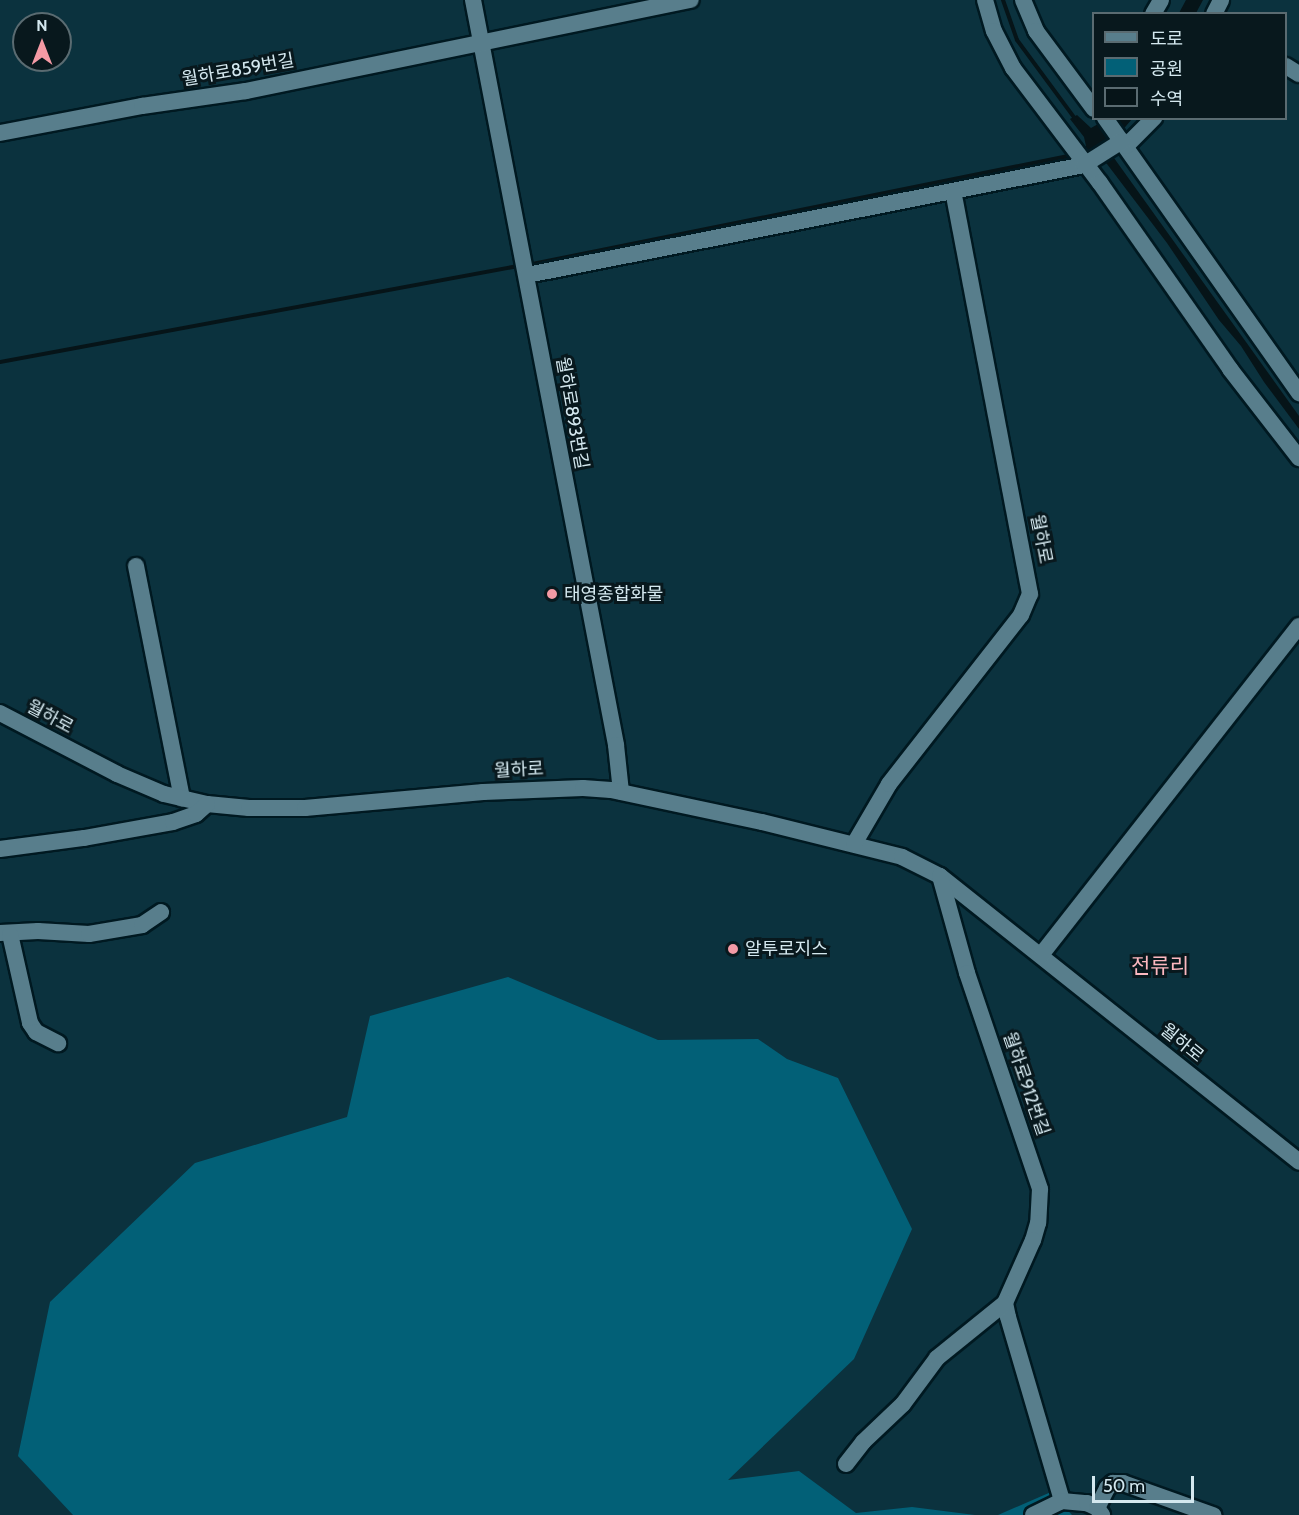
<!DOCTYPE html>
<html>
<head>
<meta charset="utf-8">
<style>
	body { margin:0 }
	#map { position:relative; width:1299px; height:1515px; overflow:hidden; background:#0b323e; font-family:Cabin,"Noto Sans KR",sans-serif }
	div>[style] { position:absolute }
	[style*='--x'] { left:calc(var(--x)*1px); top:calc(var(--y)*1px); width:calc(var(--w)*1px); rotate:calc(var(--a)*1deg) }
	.green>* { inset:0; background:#026077 }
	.water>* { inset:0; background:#061418 }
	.stream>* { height:4px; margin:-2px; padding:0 2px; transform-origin:2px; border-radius:2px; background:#061418 }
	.roads { filter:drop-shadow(2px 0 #001921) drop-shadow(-2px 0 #001921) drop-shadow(0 2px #001921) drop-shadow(0 -2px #001921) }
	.minor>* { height:16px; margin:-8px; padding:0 8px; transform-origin:8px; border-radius:8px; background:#587e8c }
	.dots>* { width:16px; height:16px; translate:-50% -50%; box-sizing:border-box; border:3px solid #08181d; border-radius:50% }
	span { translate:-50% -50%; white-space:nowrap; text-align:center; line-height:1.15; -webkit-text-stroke:6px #08181d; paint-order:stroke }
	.street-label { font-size:18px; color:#d4e8ef }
	.poi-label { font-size:18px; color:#d4e8ef }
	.left { translate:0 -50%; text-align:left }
	.quarter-label { font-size:21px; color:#fdb8c0 }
	.legend { position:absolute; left:1092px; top:12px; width:195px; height:108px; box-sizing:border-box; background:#08181d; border:2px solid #5a6b71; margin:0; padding:8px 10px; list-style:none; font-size:18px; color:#d4e8ef }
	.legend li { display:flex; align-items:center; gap:12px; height:30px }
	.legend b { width:30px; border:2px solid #5a6b71 }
	.north { position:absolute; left:12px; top:12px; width:60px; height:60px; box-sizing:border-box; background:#08181d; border:2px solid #5a6b71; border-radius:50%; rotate:0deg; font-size:16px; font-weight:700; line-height:24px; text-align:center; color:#d4e8ef }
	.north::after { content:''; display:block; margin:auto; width:21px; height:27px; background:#f49aa5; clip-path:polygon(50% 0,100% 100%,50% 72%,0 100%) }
	.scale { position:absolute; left:1092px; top:1476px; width:102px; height:27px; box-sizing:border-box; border:3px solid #d4e8ef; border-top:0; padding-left:8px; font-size:18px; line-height:21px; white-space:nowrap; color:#d4e8ef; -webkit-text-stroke:4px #08181d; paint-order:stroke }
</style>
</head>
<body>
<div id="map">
	<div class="green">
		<div style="clip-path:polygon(508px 977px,658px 1040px,758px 1039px,787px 1059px,838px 1078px,912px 1229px,854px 1359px,728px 1480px,799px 1471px,856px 1513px,912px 1507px,975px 1515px,73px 1515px,18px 1456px,50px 1302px,195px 1163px,347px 1117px,370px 1016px)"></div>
		<div style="clip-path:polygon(1051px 1492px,1072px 1515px,998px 1515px)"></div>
	</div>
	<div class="water">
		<div style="clip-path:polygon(1186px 0,1203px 0,1196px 13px,1179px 13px)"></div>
		<div style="clip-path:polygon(1077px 115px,1091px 128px,1107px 119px,1132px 119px,1109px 146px,1114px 158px,1299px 416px,1299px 429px,1264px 382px,1241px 346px,1219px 320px,1167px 243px,1107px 164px,1099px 157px,1090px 154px,531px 265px,532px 262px,1073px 153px,1086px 146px,1084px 137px,1070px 119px)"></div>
	</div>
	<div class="stream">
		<div style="--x:1003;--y:0;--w:42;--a:70.7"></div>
		<div style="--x:1017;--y:40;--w:99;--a:53.6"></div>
		<div style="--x:0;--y:362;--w:527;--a:-10.5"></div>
	</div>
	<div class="roads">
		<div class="minor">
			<div style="--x:473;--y:0;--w:759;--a:79.13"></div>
			<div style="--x:616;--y:745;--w:47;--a:83.9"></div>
			<div style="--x:985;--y:0;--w:32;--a:74"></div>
			<div style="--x:994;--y:31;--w:42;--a:62.8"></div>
			<div style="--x:1013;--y:68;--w:144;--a:52.9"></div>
			<div style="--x:1100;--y:183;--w:227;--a:55"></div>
			<div style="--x:1230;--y:369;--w:113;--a:52.2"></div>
			<div style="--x:1023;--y:0;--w:34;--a:67"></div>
			<div style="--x:1036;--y:31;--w:97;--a:53.4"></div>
			<div style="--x:1153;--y:14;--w:16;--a:-60"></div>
			<div style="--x:1214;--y:14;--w:16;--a:-63"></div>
			<div style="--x:1286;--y:66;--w:15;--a:32"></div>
			<div style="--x:1105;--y:118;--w:337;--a:54.8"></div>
			<div style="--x:0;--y:133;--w:145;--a:-10.8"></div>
			<div style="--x:142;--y:106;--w:105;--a:-8.2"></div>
			<div style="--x:246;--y:91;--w:454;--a:-11.6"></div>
			<div style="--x:1126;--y:146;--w:40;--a:-45"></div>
			<div style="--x:527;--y:275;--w:568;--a:-11.17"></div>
			<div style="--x:1084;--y:165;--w:45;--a:-32.3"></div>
			<div style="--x:136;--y:566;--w:237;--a:78.8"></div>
			<div style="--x:0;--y:713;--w:132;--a:27.5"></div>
			<div style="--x:117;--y:774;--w:51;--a:23.1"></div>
			<div style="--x:164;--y:794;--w:44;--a:13.1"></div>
			<div style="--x:207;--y:804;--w:42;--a:5.4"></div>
			<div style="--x:249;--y:808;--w:56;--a:0"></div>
			<div style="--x:305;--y:808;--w:179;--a:-5.1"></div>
			<div style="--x:483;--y:792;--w:100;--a:-2.3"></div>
			<div style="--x:583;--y:788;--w:28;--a:4"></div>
			<div style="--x:611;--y:790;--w:154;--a:12"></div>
			<div style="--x:762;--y:822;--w:144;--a:14"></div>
			<div style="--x:902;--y:857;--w:42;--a:26.6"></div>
			<div style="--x:940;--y:876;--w:459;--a:38.5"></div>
			<div style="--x:854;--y:844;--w:69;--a:-59.7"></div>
			<div style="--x:889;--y:784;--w:214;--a:-52"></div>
			<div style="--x:1021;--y:615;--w:23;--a:-67"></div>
			<div style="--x:1030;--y:594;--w:410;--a:-100.8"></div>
			<div style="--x:0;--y:849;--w:85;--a:-7.5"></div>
			<div style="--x:84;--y:838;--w:90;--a:-10.2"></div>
			<div style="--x:173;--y:822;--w:24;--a:-19"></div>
			<div style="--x:196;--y:814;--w:15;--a:-42"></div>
			<div style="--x:940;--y:876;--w:101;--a:74.4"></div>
			<div style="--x:967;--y:973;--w:228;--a:71.3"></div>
			<div style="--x:1040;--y:1189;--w:34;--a:93"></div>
			<div style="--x:1038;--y:1223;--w:18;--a:106"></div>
			<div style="--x:1033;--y:1240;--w:69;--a:114"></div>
			<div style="--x:1005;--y:1303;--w:14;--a:78"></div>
			<div style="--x:1008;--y:1317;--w:192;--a:73.6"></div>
			<div style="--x:1062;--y:1501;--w:25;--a:5"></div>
			<div style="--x:1087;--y:1503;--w:11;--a:27"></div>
			<div style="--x:1097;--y:1508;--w:9;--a:54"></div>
			<div style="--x:0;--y:933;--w:38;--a:-3"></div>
			<div style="--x:38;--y:931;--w:51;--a:3.4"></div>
			<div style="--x:89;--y:934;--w:54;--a:-9.6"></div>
			<div style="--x:142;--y:925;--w:23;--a:-34"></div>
			<div style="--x:10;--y:934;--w:91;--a:77.3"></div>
			<div style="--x:30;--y:1023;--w:11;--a:56"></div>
			<div style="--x:36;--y:1032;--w:25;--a:27"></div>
			<div style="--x:1041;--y:955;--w:418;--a:-51.9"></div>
			<div style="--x:846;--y:1464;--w:28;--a:-52"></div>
			<div style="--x:863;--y:1442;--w:55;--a:-43.5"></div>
			<div style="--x:903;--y:1404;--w:57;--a:-53.5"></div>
			<div style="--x:937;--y:1358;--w:87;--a:-39"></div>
			<div style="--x:1097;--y:1508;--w:22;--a:-63"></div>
			<div style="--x:1107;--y:1488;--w:8;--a:-40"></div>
			<div style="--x:1113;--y:1483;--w:10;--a:0"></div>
			<div style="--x:1123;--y:1483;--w:96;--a:19.6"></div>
			<div style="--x:1033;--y:1515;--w:32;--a:-26"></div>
		</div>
	</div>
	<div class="dots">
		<div style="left:552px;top:594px;background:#f49aa5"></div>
		<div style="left:733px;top:949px;background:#f49aa5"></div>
	</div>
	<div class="street-label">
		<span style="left:238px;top:70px;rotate:-10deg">월하로859번길</span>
		<span style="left:572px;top:413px;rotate:80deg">월하로893번길</span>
		<span style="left:1041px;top:539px;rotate:79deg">월하로</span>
		<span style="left:50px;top:717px;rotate:28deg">월하로</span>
		<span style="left:519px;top:770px;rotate:-3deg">월하로</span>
		<span style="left:1182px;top:1043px;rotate:39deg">월하로</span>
		<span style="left:1026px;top:1084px;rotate:71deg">월하로912번길</span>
	</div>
	<div class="poi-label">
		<span class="left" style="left:564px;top:594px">태영종합화물</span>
		<span class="left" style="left:745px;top:949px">알투로지스</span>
	</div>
	<div class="quarter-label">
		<span style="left:1160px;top:966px">전류리</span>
	</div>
	<ul class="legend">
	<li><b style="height:8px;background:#587e8c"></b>도로</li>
	<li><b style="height:16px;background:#026077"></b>공원</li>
	<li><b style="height:16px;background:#061418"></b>수역</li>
	</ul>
	<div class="north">N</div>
	<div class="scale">50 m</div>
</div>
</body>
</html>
